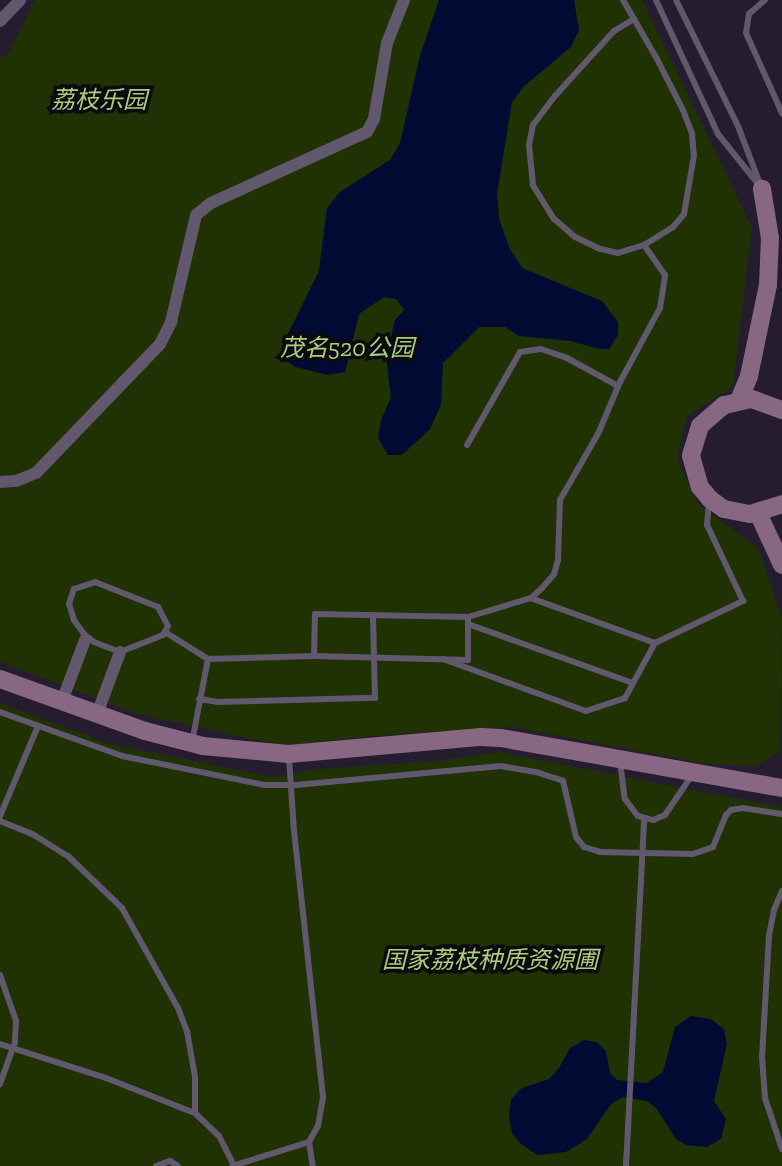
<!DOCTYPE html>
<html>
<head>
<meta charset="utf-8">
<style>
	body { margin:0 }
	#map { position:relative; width:782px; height:1166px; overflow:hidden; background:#251c30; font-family:"Zilla Slab","Noto Sans SC",serif }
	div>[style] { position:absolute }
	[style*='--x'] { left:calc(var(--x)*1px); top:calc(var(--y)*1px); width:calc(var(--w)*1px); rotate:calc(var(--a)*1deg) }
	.green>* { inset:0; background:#203104 }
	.water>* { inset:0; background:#000a33 }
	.lane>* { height:6px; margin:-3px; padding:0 3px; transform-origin:3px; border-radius:3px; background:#61586e }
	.street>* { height:12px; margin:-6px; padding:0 6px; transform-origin:6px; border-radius:6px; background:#61586e }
	.secondary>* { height:18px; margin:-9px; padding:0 9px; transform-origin:9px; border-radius:9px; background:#886783 }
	span { translate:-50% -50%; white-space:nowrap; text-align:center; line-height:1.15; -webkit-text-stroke:7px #0c0911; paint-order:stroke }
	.park-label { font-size:24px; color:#aacf7c; font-style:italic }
</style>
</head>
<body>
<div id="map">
	<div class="green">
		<div style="clip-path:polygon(35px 0,642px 0,752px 227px,733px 387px,687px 416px,677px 459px,698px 504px,759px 549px,782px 619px,780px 751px,756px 766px,706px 764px,512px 727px,373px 736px,283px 746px,138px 714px,0 662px,0 58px,9px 53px)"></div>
		<div style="clip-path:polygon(0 703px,110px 744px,272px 777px,318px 769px,439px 761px,498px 752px,782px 807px,782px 1166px,0 1166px)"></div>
	</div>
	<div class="water">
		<div style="clip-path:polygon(439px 0,574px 0,579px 30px,571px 47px,524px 86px,512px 102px,497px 194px,499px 219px,510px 249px,522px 268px,602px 301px,618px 322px,618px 335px,609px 349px,599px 349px,571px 341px,519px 336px,505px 327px,479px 327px,443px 363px,441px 405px,430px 429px,402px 455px,388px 455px,378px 438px,381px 420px,391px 398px,386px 357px,395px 320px,404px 310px,396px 299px,384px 297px,359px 314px,345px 372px,327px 375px,296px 367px,283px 359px,281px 348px,319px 271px,327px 208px,340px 192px,390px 160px,400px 143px,420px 56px)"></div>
		<div style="clip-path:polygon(691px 1016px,711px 1019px,724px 1029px,727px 1044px,714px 1101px,726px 1119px,721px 1139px,707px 1147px,686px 1145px,676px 1139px,656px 1108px,647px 1101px,623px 1097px,611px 1104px,587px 1139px,566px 1152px,538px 1155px,521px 1144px,512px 1133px,509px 1116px,511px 1099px,522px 1088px,549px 1079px,559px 1068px,570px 1048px,584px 1040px,597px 1042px,606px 1051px,610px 1073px,617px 1080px,647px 1083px,663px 1072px,675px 1027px)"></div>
	</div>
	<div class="lane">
		<div style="--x:623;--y:0;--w:22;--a:60"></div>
		<div style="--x:634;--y:19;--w:46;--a:60.1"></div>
		<div style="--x:657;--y:59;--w:57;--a:63"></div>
		<div style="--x:683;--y:110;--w:26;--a:69"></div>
		<div style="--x:692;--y:134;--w:21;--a:85"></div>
		<div style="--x:694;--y:155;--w:60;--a:99.6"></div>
		<div style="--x:684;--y:214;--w:17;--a:130"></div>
		<div style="--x:673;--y:227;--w:34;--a:148"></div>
		<div style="--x:644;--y:245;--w:27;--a:163"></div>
		<div style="--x:618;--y:253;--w:18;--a:-167"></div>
		<div style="--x:600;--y:249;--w:28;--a:-154"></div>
		<div style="--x:575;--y:237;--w:28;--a:-139"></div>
		<div style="--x:554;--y:219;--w:40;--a:-122"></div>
		<div style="--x:533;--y:185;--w:40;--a:-95.7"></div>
		<div style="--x:529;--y:145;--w:20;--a:-79"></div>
		<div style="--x:533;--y:125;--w:36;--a:-53"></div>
		<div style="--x:555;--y:96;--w:88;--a:-47.8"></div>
		<div style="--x:614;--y:31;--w:23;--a:-31"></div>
		<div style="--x:656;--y:0;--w:148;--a:65.2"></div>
		<div style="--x:718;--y:134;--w:70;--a:51.3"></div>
		<div style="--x:762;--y:189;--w:67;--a:-110.9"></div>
		<div style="--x:738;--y:126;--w:140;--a:-116.2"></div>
		<div style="--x:765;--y:0;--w:21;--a:139"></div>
		<div style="--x:749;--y:14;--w:19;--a:99"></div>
		<div style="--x:746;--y:33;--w:88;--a:65.8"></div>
		<div style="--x:467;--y:445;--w:107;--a:-60.3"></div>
		<div style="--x:520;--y:352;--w:21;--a:-8"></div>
		<div style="--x:541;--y:349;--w:28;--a:19"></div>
		<div style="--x:567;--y:358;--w:58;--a:28.8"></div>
		<div style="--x:95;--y:582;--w:68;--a:21.6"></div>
		<div style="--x:158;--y:607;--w:21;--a:62"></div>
		<div style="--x:168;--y:626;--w:10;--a:119"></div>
		<div style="--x:163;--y:635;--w:46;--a:158.4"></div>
		<div style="--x:120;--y:652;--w:28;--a:-159"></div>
		<div style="--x:94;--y:642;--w:13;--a:-141"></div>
		<div style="--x:84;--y:634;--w:17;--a:-126"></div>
		<div style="--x:74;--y:620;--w:17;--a:-107"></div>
		<div style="--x:69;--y:604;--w:16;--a:-72"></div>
		<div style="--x:74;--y:589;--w:22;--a:-18"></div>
		<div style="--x:468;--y:624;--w:175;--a:19.7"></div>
		<div style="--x:165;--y:632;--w:51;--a:32.1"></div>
		<div style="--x:655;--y:643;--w:98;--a:-25.5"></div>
		<div style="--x:743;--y:601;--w:84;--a:-115.3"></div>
		<div style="--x:707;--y:525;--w:23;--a:-85"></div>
		<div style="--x:314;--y:656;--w:42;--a:-88.6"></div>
		<div style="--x:315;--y:614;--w:153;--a:1.1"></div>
		<div style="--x:468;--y:617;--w:66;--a:-16.8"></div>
		<div style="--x:531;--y:598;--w:15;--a:-42"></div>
		<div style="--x:542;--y:588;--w:18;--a:-49"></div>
		<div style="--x:554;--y:574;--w:15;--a:-74"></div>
		<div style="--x:558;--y:560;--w:60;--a:-88.1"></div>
		<div style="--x:560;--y:500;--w:76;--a:-60.1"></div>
		<div style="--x:598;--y:434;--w:56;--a:-67.1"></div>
		<div style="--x:620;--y:382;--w:84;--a:-61.6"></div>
		<div style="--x:660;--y:308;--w:33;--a:-81"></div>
		<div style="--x:665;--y:275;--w:37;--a:-125"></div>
		<div style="--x:443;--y:659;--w:152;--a:20"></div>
		<div style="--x:586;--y:711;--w:41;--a:-18.4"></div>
		<div style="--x:625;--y:698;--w:63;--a:-61.4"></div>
		<div style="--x:655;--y:643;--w:132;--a:-160.1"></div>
		<div style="--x:199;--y:699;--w:18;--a:9"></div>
		<div style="--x:217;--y:702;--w:158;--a:-1.5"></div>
		<div style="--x:375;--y:698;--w:83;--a:-91.4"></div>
		<div style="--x:0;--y:712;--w:130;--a:19.8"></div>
		<div style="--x:122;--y:756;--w:145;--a:11.5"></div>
		<div style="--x:264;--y:785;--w:32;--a:0"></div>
		<div style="--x:296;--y:785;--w:206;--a:-5.3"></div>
		<div style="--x:501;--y:766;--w:39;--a:10"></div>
		<div style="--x:539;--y:773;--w:25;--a:18"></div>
		<div style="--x:563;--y:781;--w:57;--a:76.9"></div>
		<div style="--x:576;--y:837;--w:13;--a:51"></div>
		<div style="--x:584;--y:847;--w:17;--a:17"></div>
		<div style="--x:600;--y:852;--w:93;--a:1.2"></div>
		<div style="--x:693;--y:854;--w:21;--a:-19"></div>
		<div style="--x:713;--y:847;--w:35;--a:-68"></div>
		<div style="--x:726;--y:815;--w:7;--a:-45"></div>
		<div style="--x:731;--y:810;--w:11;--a:-10"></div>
		<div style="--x:742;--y:808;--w:40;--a:8.5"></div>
		<div style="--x:192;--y:742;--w:85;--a:-79.1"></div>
		<div style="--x:208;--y:659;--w:106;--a:-1.6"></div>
		<div style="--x:314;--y:656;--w:154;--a:1.5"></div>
		<div style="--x:468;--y:660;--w:43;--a:-90"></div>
		<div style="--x:620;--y:761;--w:38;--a:83"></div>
		<div style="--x:625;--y:799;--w:21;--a:53"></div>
		<div style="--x:638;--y:816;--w:16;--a:15"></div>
		<div style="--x:653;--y:820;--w:13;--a:-23"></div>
		<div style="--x:665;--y:815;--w:48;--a:-56"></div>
		<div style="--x:0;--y:816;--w:98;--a:-67.1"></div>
		<div style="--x:0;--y:821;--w:37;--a:22"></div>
		<div style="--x:34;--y:835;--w:40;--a:32"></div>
		<div style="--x:68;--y:856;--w:75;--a:43.9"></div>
		<div style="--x:122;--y:908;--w:115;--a:60.8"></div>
		<div style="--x:178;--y:1008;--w:25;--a:69"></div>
		<div style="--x:187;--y:1031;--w:47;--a:80.1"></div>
		<div style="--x:195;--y:1077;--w:36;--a:90"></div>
		<div style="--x:782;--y:891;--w:21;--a:113"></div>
		<div style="--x:774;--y:910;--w:26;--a:101"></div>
		<div style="--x:769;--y:936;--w:121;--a:93.3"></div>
		<div style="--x:762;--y:1057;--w:41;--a:85.8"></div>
		<div style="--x:765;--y:1098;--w:54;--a:71.6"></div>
		<div style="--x:0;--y:975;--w:49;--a:70.8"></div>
		<div style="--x:16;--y:1021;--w:21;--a:93"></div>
		<div style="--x:15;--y:1042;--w:45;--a:109.7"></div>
		<div style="--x:0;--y:1044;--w:111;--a:17.8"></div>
		<div style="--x:106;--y:1078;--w:96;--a:21.5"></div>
		<div style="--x:195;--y:1113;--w:33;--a:44"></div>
		<div style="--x:219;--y:1136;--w:33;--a:63"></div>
		<div style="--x:309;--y:1142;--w:24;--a:81"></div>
		<div style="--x:156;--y:1166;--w:15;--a:-20"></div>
		<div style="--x:170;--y:1161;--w:9;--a:32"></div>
		<div style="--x:232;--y:1166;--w:81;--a:-17.3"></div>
		<div style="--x:309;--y:1142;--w:18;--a:-61"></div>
		<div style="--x:318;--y:1126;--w:29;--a:-80"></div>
		<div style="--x:323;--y:1097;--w:268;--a:-96.2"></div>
		<div style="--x:294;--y:831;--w:74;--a:-93.9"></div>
		<div style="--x:626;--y:1166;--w:348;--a:-87"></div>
	</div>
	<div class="street">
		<div style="--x:0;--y:21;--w:29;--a:-46"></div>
		<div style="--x:0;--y:482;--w:16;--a:-4"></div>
		<div style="--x:16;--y:481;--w:22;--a:-22"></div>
		<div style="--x:36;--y:473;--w:179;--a:-46.1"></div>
		<div style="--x:160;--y:344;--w:25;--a:-63"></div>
		<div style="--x:171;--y:322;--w:110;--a:-76.8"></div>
		<div style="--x:196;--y:215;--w:19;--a:-39"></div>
		<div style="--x:211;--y:203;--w:171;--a:-24.5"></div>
		<div style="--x:367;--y:132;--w:15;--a:-62"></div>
		<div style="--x:374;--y:119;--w:77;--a:-80.3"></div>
		<div style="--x:387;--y:43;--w:46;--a:-68.4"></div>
		<div style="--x:62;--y:701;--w:65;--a:-69.3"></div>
		<div style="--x:97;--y:714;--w:66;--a:-69.6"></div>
	</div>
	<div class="secondary">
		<div style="--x:739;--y:400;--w:26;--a:-67"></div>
		<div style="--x:749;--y:376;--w:93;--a:-78.2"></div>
		<div style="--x:768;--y:285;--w:47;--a:-87.6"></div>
		<div style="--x:770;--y:238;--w:50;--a:-99.3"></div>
		<div style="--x:782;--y:410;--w:33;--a:-160"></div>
		<div style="--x:751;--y:399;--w:28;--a:167"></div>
		<div style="--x:724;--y:405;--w:32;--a:139"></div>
		<div style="--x:700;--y:426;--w:31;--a:107"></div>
		<div style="--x:691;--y:456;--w:32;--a:74"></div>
		<div style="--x:700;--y:487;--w:16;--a:50"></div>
		<div style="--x:710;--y:499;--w:17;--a:36"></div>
		<div style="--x:724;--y:509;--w:26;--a:11"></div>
		<div style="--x:750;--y:514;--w:34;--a:-17"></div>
		<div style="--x:758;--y:513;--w:57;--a:65.2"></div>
		<div style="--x:0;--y:679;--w:154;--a:19.7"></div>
		<div style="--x:145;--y:731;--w:60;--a:14.5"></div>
		<div style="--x:203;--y:746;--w:86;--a:5.3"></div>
		<div style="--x:289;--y:754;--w:193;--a:-5.1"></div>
		<div style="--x:481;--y:737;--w:20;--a:3"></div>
		<div style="--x:501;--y:738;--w:285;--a:10.1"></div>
	</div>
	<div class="park-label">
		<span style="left:99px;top:100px">荔枝乐园</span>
		<span style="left:347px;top:348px">茂名520公园</span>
		<span style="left:490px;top:960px">国家荔枝种质资源圃</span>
	</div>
</div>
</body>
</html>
